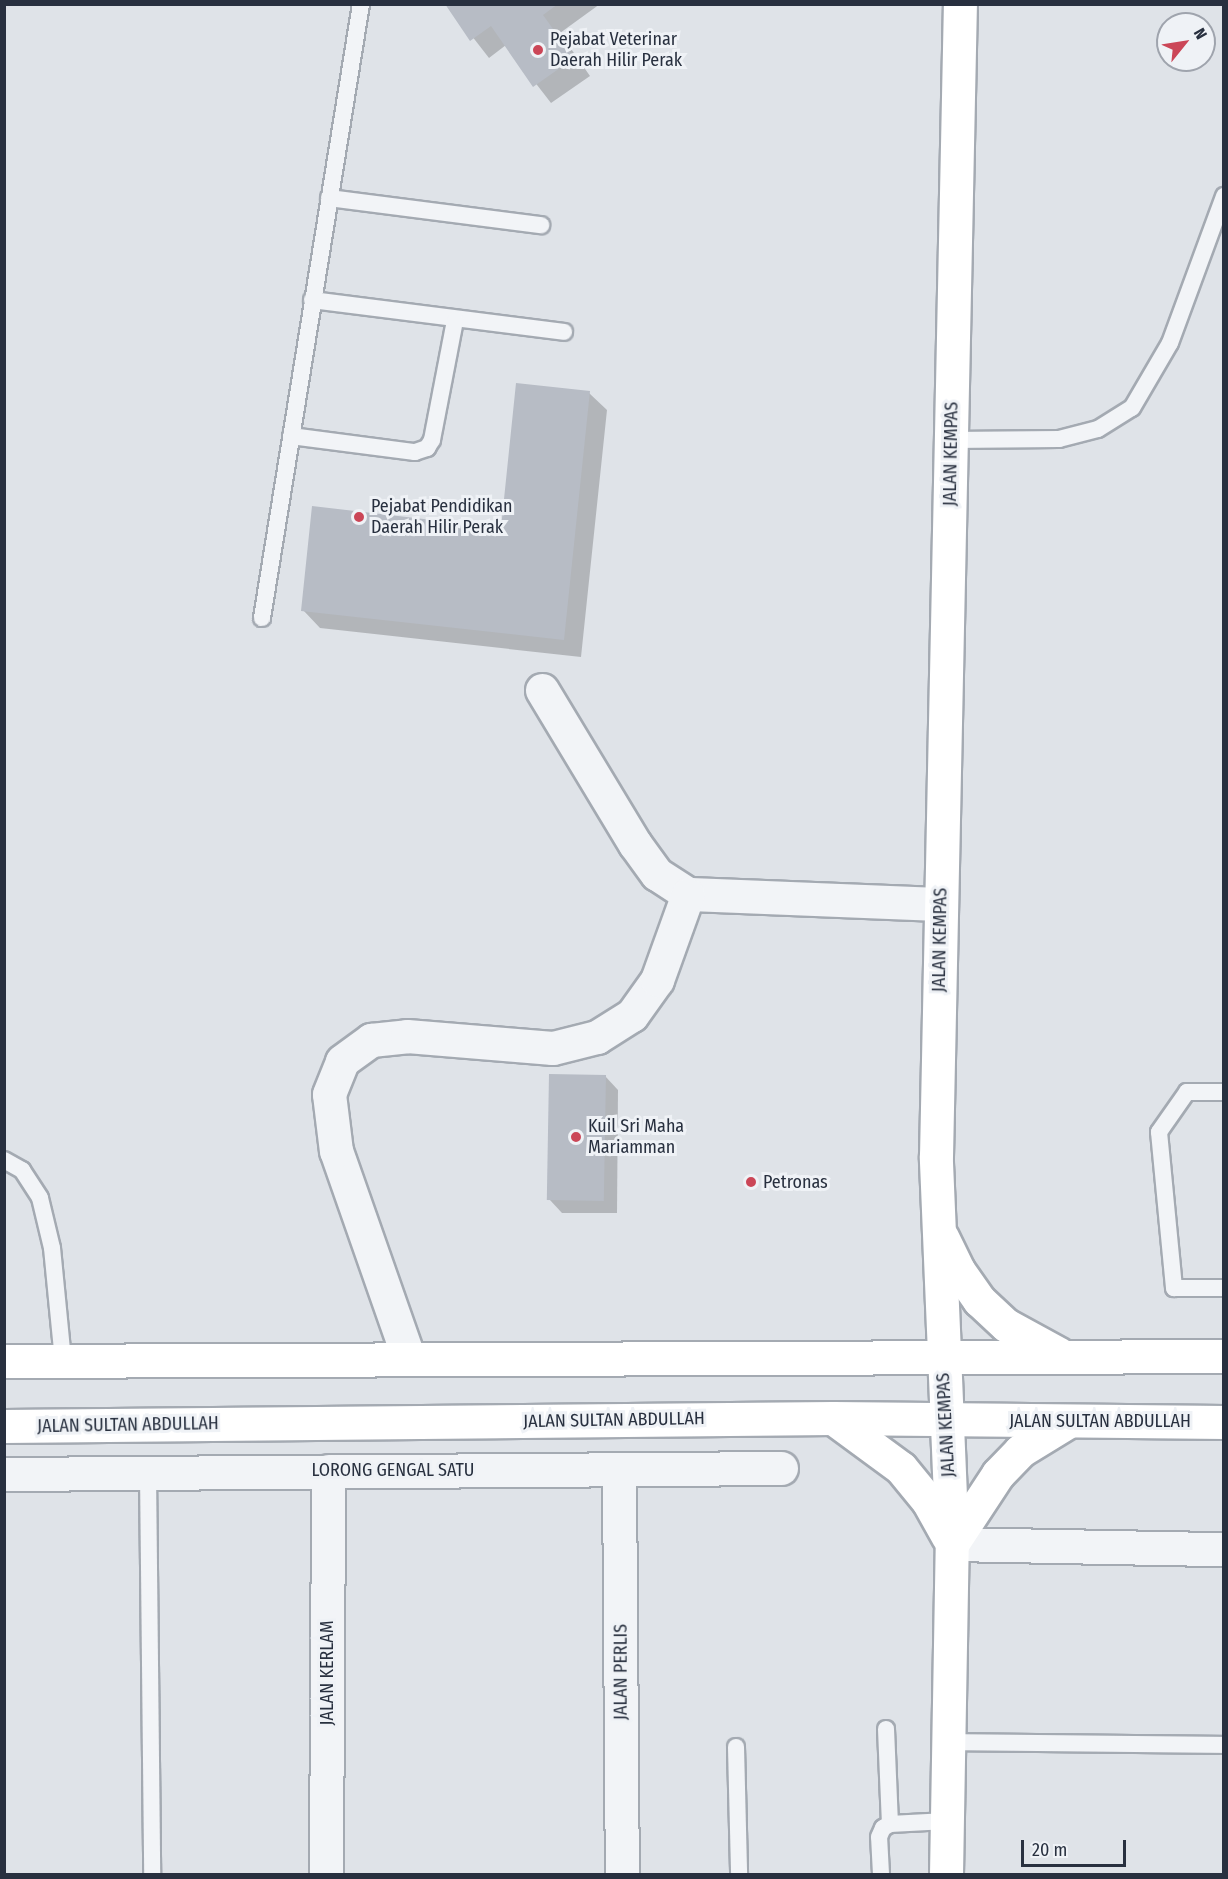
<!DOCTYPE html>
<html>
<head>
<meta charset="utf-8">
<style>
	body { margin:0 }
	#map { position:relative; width:1228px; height:1879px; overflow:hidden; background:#dfe3e8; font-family:"Fira Sans Condensed",sans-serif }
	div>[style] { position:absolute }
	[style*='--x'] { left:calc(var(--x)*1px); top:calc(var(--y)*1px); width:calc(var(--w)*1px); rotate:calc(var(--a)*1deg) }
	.shadow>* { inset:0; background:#0003 }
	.building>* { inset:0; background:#b7bcc5; transform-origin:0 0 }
	.roads { filter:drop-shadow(2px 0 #a4aab2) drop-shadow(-2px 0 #a4aab2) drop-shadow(0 2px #a4aab2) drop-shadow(0 -2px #a4aab2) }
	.lane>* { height:16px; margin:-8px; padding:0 8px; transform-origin:8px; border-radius:8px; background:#f2f4f7 }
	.street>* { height:33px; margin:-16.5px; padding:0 16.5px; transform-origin:16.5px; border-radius:16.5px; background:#f2f4f7 }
	.secondary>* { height:33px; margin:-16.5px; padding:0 16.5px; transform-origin:16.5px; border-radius:16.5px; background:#fff }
	.dots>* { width:16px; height:16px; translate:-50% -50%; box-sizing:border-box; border:3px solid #eff2f6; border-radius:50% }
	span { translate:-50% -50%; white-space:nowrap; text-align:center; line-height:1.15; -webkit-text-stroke:6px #eff2f6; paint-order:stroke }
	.poi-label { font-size:18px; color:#28303f }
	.left { translate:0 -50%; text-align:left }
	.street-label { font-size:18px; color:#28303f }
	.frame { position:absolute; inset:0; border:6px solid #28303f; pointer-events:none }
	.north { position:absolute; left:1156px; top:12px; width:60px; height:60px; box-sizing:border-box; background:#eff2f6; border:2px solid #9fa4ad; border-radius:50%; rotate:60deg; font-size:16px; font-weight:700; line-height:24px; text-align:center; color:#28303f }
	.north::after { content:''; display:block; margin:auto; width:21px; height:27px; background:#cb4657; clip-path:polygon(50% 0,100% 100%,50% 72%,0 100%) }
	.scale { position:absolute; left:1021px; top:1840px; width:105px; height:27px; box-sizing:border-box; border:3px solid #28303f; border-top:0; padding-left:8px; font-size:18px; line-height:21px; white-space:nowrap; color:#28303f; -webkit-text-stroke:4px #eff2f6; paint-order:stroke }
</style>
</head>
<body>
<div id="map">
	<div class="shadow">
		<div style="clip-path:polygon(447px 4px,600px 4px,560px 33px,590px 76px,551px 103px,506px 45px,489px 58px)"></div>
		<div style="clip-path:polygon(589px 393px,607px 410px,581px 657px,320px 628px,303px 610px,502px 529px)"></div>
		<div style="clip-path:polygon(605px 1076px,618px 1090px,617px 1213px,562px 1213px,549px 1199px)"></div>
	</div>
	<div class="building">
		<div style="clip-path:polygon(445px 4px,558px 4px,543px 15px,574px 58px,533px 87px,491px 26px,470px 41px)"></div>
		<div style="clip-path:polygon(516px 383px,590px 391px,564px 640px,301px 611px,312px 506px,501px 528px)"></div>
		<div style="left:549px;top:1074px;width:57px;height:126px;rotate:1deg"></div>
	</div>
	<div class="roads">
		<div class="lane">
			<div style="--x:329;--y:198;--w:214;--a:7.3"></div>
			<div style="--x:312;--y:300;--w:254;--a:7.2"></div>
			<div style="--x:291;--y:436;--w:125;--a:7.4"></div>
			<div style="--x:415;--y:452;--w:13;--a:-18"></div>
			<div style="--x:427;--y:448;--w:9;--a:-58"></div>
			<div style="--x:432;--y:440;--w:122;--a:-79.1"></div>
			<div style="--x:951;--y:440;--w:108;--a:-0.5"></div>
			<div style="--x:1059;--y:439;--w:40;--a:-14.4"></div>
			<div style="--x:1098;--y:429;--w:40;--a:-32"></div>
			<div style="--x:1132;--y:408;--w:75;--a:-59.7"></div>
			<div style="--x:1170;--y:343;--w:157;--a:-69.8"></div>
			<div style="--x:262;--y:618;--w:622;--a:-80.84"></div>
			<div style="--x:1224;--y:1092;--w:37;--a:180"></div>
			<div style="--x:1187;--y:1092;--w:49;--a:125"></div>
			<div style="--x:1159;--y:1132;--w:157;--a:84.5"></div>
			<div style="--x:1174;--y:1288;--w:50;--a:0"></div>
			<div style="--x:4;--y:1160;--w:21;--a:29"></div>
			<div style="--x:22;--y:1170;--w:33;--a:57"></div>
			<div style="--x:40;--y:1198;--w:51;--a:76.5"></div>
			<div style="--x:52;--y:1248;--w:114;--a:84.4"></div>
			<div style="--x:148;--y:1472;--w:402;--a:89.4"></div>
			<div style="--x:886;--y:1729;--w:95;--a:87.6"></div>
			<div style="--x:948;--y:1742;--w:276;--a:0.6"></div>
			<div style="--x:736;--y:1747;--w:127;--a:88.6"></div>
			<div style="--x:881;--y:1874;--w:37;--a:-93"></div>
			<div style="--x:879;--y:1837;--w:10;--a:-66"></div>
			<div style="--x:883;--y:1828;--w:8;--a:-30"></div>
			<div style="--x:890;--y:1824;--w:57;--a:-3"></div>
		</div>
		<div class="street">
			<div style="--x:542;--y:690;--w:180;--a:58.9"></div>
			<div style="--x:635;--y:844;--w:37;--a:54"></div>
			<div style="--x:657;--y:874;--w:37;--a:33"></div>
			<div style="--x:688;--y:894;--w:253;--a:2.3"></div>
			<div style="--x:409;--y:1359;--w:220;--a:-109.3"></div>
			<div style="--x:336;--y:1151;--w:57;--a:-97"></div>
			<div style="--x:329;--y:1094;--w:35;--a:-68"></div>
			<div style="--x:342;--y:1061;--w:36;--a:-36"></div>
			<div style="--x:371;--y:1040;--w:36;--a:-6"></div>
			<div style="--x:407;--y:1036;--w:146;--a:4.7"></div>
			<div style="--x:553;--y:1048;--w:45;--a:-14"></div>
			<div style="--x:597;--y:1037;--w:41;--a:-32.2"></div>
			<div style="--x:632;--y:1015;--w:43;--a:-54.5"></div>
			<div style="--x:657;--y:980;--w:91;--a:-70.2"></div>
			<div style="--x:619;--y:1469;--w:405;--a:89.6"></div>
			<div style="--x:4;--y:1474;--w:777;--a:-0.44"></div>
			<div style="--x:952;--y:1544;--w:272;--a:1.1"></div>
			<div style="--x:326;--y:1874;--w:403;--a:-89.7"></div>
		</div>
		<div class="secondary">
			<div style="--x:942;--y:1237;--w:37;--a:64"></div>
			<div style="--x:958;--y:1270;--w:37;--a:55"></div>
			<div style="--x:979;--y:1300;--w:37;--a:43"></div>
			<div style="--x:1006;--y:1325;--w:60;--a:28.7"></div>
			<div style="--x:4;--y:1361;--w:1220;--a:-0.23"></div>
			<div style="--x:833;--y:1418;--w:84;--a:36.3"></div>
			<div style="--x:901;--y:1468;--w:43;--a:50.7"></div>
			<div style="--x:928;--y:1501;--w:41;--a:60.9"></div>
			<div style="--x:4;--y:1426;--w:829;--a:-0.55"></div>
			<div style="--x:833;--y:1418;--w:391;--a:0.6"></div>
			<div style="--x:952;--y:1544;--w:84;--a:-56.7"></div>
			<div style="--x:998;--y:1474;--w:32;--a:-46"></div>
			<div style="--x:1020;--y:1451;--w:57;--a:-31.5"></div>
			<div style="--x:946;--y:1874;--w:330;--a:-89"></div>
			<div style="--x:952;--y:1544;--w:388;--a:-92.4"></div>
			<div style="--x:936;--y:1156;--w:1152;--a:-88.81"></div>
		</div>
	</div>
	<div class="dots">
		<div style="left:538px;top:50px;background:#cb4657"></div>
		<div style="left:359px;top:517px;background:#cb4657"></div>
		<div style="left:576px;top:1137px;background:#cb4657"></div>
		<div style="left:751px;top:1182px;background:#cb4657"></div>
	</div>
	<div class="poi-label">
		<span class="left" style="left:550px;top:50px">Pejabat Veterinar<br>Daerah Hilir Perak</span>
		<span class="left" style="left:371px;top:517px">Pejabat Pendidikan<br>Daerah Hilir Perak</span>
		<span class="left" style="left:588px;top:1137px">Kuil Sri Maha<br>Mariamman</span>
		<span class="left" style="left:763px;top:1182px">Petronas</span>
	</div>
	<div class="street-label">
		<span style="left:951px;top:454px;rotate:-89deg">JALAN KEMPAS</span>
		<span style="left:940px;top:940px;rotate:-89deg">JALAN KEMPAS</span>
		<span style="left:614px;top:1420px;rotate:-1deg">JALAN SULTAN ABDULLAH</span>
		<span style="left:1100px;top:1421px">JALAN SULTAN ABDULLAH</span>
		<span style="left:128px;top:1425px;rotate:-1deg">JALAN SULTAN ABDULLAH</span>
		<span style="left:946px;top:1425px;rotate:-93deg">JALAN KEMPAS</span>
		<span style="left:393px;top:1470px">LORONG GENGAL SATU</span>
		<span style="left:621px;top:1672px;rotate:-90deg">JALAN PERLIS</span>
		<span style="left:327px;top:1673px;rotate:-90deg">JALAN KERLAM</span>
	</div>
	<div class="frame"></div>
	<div class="north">N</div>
	<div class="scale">20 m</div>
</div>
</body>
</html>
